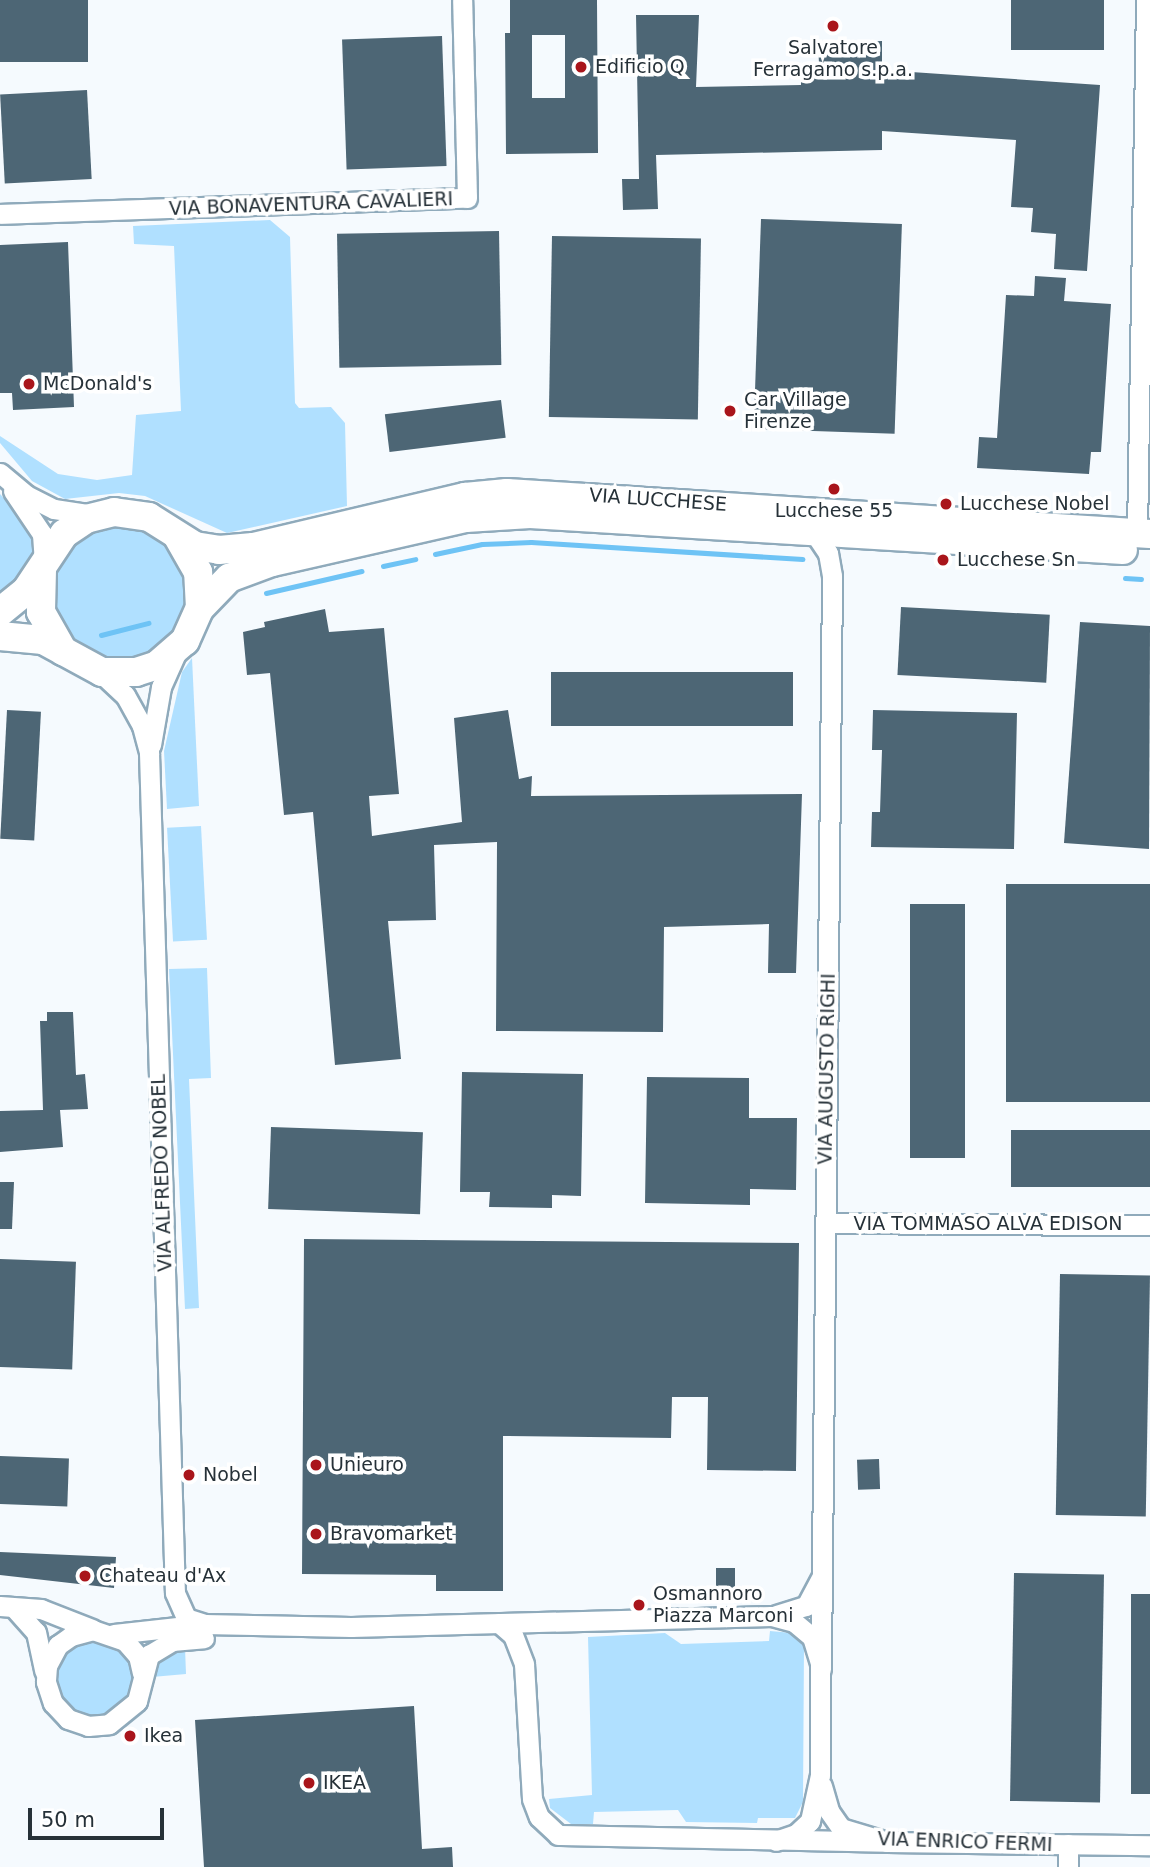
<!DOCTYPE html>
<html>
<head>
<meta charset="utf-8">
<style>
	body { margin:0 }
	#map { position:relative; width:1150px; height:1867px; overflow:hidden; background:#f5fafe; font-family:"DejaVu Sans",sans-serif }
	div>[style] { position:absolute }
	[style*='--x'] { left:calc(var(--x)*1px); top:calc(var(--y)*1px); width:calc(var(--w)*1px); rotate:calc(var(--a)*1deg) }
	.green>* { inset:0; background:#b0e0ff; transform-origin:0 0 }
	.round { border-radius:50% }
	.stream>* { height:5px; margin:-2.5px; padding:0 2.5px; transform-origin:2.5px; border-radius:2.5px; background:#6ec3f5 }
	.building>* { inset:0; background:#4d6675; transform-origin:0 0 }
	.roads { filter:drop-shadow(2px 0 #8faabb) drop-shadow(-2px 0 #8faabb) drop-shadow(0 2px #8faabb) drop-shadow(0 -2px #8faabb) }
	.street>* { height:19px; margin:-9.5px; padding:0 9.5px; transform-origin:9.5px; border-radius:9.5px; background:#fff }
	.secondary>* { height:28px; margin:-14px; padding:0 14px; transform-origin:14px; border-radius:14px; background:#fff }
	.dots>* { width:19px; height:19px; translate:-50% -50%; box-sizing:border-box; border:4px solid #fff; border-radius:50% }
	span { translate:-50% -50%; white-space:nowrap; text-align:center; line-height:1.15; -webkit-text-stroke:7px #fff; paint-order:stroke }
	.poi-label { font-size:19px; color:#263138 }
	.left { translate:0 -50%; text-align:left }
	.street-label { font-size:19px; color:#263138 }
	.scale { position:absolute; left:28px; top:1808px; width:136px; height:32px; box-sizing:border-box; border:4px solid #263138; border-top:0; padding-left:9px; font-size:21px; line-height:24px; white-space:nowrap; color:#263138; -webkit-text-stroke:5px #fff; paint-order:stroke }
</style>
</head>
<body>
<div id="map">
	<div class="green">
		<div style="clip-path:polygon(270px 220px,290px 237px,295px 403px,299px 408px,331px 407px,345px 423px,347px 506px,227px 533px,145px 496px,119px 493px,65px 499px,32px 481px,0 443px,0 436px,58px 474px,97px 480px,132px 475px,136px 415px,181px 411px,174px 246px,134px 244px,133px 226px)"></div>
		<div style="clip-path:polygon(0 494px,29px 525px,36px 557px,0 606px)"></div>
		<div class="round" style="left:53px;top:525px;width:134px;height:134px"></div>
		<div style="clip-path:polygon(192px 658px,199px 806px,167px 809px,164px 751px,182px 672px)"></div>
		<div style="left:201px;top:826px;width:114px;height:34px;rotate:87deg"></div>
		<div style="clip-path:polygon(207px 968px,211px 1078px,189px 1079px,199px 1308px,185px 1309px,169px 969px)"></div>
		<div style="clip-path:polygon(770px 1631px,792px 1633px,804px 1646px,803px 1802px,795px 1818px,758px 1818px,757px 1823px,686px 1822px,678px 1810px,594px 1812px,593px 1824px,571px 1824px,550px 1808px,549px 1799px,592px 1795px,588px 1637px,665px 1633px,681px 1644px,769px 1641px)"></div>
		<div class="round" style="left:55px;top:1639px;width:78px;height:78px"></div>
		<div style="clip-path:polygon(185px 1648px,186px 1674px,152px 1677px,157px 1661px,169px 1651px)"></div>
	</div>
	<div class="stream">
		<div style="--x:435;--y:554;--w:48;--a:-12"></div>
		<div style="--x:482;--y:544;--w:49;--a:-2.3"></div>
		<div style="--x:531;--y:542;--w:272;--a:3.6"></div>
		<div style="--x:383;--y:566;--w:33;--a:-12"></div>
		<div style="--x:1125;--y:578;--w:16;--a:4"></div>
		<div style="--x:266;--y:593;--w:98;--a:-13"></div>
		<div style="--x:101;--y:635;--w:49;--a:-14.3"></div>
	</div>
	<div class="building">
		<div style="left:0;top:0;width:88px;height:62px"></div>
		<div style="clip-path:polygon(evenodd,510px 0,597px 0,598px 153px,506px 154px,505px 33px,510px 33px,510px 0,532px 35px,565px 35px,565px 98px,532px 98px,532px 35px)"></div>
		<div style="left:1011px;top:0;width:93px;height:50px"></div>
		<div style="clip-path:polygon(636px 15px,699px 15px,696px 87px,801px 85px,801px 65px,819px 64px,818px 43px,882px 41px,882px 70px,1100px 85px,1087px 271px,1054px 269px,1056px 234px,1031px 232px,1033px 208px,1011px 207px,1016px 140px,882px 131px,882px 150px,656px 155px,658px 209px,623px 210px,622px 179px,639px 179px)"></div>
		<div style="left:442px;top:36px;width:130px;height:100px;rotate:88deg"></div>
		<div style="left:87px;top:90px;width:89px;height:87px;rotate:87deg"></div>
		<div style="left:761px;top:219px;width:141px;height:210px;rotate:2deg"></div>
		<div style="left:499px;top:231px;width:134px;height:162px;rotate:89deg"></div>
		<div style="left:552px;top:236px;width:149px;height:181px;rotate:1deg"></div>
		<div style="clip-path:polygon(68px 242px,74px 407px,13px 410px,12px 393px,0 393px,0 245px)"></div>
		<div style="clip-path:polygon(1035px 276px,1066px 278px,1064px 301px,1111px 304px,1101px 452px,1091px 452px,1089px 474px,977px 468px,979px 437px,997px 438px,1006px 295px,1034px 296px)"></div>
		<div style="left:501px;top:400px;width:38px;height:117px;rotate:83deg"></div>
		<div style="left:901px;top:607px;width:149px;height:68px;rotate:3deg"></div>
		<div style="clip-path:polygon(325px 609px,329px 632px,384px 628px,399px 794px,369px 796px,372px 836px,462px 822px,454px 718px,508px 710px,519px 779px,532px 776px,531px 796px,802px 794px,796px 973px,768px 973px,769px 924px,664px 927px,663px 1032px,496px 1031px,497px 842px,434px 845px,436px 920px,388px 921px,401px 1059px,335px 1065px,313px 812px,284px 815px,270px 673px,247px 675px,243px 632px,265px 627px,264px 622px)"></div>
		<div style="clip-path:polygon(1080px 622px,1150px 626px,1149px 849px,1064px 843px)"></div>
		<div style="left:551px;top:672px;width:242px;height:54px"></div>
		<div style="left:7px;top:710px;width:34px;height:129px;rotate:3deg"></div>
		<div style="clip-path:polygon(873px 710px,1017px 713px,1014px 849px,871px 847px,872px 812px,880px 812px,882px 750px,872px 750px)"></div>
		<div style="left:1150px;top:884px;width:218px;height:144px;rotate:90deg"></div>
		<div style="left:910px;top:904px;width:55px;height:254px"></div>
		<div style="clip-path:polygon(47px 1012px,73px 1012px,76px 1075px,85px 1074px,88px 1109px,60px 1110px,63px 1147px,0 1152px,0 1111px,43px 1110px,40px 1021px,47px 1021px)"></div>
		<div style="clip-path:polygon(462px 1072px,583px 1074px,581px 1196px,552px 1195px,552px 1208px,489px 1207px,490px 1192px,460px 1192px)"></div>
		<div style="clip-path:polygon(647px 1077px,749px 1078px,749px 1118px,797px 1118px,796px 1190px,750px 1189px,750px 1205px,645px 1203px)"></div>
		<div style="left:271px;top:1127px;width:152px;height:82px;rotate:2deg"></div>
		<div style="left:1011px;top:1130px;width:139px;height:57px"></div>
		<div style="clip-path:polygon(0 1182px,14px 1182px,12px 1229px,0 1229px)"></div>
		<div style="clip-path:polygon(304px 1239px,799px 1243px,796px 1471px,707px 1470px,708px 1397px,672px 1397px,671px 1438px,503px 1436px,503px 1591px,436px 1591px,436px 1575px,302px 1574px)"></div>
		<div style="left:0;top:1259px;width:76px;height:108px;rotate:2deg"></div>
		<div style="left:1060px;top:1274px;width:90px;height:241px;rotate:1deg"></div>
		<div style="left:0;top:1456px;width:69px;height:48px;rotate:2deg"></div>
		<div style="left:879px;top:1459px;width:30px;height:22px;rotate:88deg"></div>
		<div style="clip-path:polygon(0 1552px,116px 1557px,114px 1588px,0 1575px)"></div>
		<div style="left:716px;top:1568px;width:19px;height:29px"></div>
		<div style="left:1014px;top:1573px;width:90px;height:228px;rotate:1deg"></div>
		<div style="left:1131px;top:1594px;width:19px;height:200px"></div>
		<div style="clip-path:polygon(414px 1706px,422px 1849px,452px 1847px,453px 1867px,204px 1867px,195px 1720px)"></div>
	</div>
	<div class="roads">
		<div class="street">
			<div style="--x:0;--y:214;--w:467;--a:-2"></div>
			<div style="--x:467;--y:198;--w:198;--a:-91.4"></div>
			<div style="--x:0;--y:473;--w:34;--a:40"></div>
			<div style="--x:26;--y:495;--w:31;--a:27"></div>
			<div style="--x:54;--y:509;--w:40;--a:8.5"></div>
			<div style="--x:13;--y:491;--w:52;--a:56"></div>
			<div style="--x:42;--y:534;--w:30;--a:86"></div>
			<div style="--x:813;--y:531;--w:27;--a:56"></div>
			<div style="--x:828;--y:553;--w:23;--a:80"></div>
			<div style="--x:832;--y:576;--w:1093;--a:90.58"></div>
			<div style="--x:1137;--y:533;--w:533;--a:-89.03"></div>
			<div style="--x:100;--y:672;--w:34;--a:43"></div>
			<div style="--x:125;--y:695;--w:35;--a:61"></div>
			<div style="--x:142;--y:726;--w:28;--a:75"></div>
			<div style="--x:149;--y:753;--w:840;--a:88.23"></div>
			<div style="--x:175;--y:1593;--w:27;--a:66"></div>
			<div style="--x:186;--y:1618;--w:19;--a:18"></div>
			<div style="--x:151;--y:745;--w:59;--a:-80.2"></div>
			<div style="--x:161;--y:687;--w:36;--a:-66"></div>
			<div style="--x:826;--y:1223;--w:324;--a:0.4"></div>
			<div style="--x:0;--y:1606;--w:41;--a:4.2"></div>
			<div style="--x:41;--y:1609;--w:55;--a:21.4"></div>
			<div style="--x:15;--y:1609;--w:31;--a:48"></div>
			<div style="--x:36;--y:1632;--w:40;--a:78"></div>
			<div style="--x:776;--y:1615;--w:31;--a:-17"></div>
			<div style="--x:806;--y:1606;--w:32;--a:-62"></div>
			<div style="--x:499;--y:1623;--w:18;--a:41"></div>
			<div style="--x:513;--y:1635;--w:31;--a:69"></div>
			<div style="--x:524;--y:1664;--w:135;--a:86.6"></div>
			<div style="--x:532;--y:1799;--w:19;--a:69"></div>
			<div style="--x:539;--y:1817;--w:26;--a:43"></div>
			<div style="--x:558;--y:1835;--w:329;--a:1.2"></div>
			<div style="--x:114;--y:1634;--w:91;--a:-6.3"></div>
			<div style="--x:204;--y:1624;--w:147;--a:1.2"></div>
			<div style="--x:351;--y:1627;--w:421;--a:-1.5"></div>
			<div style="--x:772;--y:1616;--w:23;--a:15"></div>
			<div style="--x:794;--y:1622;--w:23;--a:40"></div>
			<div style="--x:812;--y:1637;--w:27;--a:73"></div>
			<div style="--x:820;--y:1663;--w:112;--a:90"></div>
			<div style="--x:820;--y:1775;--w:47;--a:102.3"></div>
			<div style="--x:810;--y:1821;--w:19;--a:137"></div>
			<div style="--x:796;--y:1834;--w:21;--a:161"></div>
			<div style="--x:142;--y:1673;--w:17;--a:-103"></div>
			<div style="--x:138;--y:1656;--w:20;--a:-131"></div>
			<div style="--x:125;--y:1641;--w:34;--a:-161"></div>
			<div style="--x:93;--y:1630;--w:23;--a:165"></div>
			<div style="--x:71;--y:1636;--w:16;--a:145"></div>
			<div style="--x:58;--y:1645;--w:24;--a:118"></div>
			<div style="--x:47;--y:1666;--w:16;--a:94"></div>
			<div style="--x:46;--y:1682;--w:22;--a:72"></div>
			<div style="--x:53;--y:1703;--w:22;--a:47"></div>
			<div style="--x:68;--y:1719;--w:21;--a:19"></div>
			<div style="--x:88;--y:1726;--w:21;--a:-5"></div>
			<div style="--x:109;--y:1724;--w:36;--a:-39"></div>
			<div style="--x:137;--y:1701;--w:48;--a:-75.4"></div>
			<div style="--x:149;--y:1655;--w:27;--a:-31"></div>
			<div style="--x:172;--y:1641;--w:32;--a:-5"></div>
			<div style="--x:822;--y:1786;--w:26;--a:74"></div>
			<div style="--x:829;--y:1811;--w:21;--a:55"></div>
			<div style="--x:841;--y:1828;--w:48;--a:16.9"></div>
			<div style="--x:887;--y:1842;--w:263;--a:0.7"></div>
			<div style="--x:1068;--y:1844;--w:23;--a:90"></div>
		</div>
		<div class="secondary">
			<div style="--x:42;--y:570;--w:42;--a:91.4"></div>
			<div style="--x:41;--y:612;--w:45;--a:60.6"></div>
			<div style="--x:200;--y:608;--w:42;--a:-46"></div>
			<div style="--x:229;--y:578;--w:46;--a:-20.4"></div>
			<div style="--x:272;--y:562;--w:199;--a:-12.8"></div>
			<div style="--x:466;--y:518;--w:64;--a:-3.6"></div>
			<div style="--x:530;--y:514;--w:594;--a:3.47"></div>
			<div style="--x:0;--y:612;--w:33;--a:-39"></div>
			<div style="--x:26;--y:591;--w:69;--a:-56.3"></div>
			<div style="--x:64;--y:534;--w:27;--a:-34"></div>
			<div style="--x:86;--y:519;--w:29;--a:-14"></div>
			<div style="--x:114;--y:512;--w:35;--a:8"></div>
			<div style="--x:149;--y:517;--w:54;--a:32.2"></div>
			<div style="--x:195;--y:546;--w:24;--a:9"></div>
			<div style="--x:219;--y:550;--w:34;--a:-5"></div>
			<div style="--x:253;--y:547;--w:218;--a:-13.3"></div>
			<div style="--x:465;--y:497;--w:42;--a:-5.4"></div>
			<div style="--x:507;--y:493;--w:644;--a:3.65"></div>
			<div style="--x:0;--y:636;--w:43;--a:5.3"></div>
			<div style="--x:43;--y:640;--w:67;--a:28.5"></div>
			<div style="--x:102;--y:672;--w:34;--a:0"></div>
			<div style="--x:136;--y:672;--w:22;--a:-18"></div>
			<div style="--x:157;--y:665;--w:37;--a:-41"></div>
			<div style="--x:185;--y:641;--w:36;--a:-66"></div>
			<div style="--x:200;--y:608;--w:36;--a:-93"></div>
			<div style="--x:198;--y:572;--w:40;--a:-119.7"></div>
		</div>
	</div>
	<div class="dots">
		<div style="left:833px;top:26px;background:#a9151b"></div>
		<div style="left:581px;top:67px;background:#a9151b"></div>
		<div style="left:29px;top:384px;background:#a9151b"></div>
		<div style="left:730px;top:411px;background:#a9151b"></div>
		<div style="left:834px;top:489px;background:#a9151b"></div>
		<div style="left:946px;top:504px;background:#a9151b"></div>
		<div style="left:943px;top:560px;background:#a9151b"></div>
		<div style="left:316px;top:1465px;background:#a9151b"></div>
		<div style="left:189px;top:1475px;background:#a9151b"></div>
		<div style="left:316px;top:1534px;background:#a9151b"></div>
		<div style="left:85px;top:1576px;background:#a9151b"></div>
		<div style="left:639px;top:1605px;background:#a9151b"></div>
		<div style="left:130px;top:1736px;background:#a9151b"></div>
		<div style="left:309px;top:1783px;background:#a9151b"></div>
	</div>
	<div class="poi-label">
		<span style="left:833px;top:59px">Salvatore<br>Ferragamo s.p.a.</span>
		<span class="left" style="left:595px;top:67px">Edificio Q</span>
		<span class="left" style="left:43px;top:384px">McDonald's</span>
		<span class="left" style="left:744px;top:411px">Car Village<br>Firenze</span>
		<span class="left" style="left:960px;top:504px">Lucchese Nobel</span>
		<span style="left:834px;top:511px">Lucchese 55</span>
		<span class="left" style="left:957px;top:560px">Lucchese Sn</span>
		<span class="left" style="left:330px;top:1465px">Unieuro</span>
		<span class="left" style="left:203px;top:1475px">Nobel</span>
		<span class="left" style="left:330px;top:1534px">Bravomarket</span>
		<span class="left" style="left:99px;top:1576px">Chateau d'Ax</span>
		<span class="left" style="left:653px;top:1605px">Osmannoro<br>Piazza Marconi</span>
		<span class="left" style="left:144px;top:1736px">Ikea</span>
		<span class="left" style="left:323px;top:1783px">IKEA</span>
	</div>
	<div class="street-label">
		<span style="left:311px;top:204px;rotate:-2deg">VIA BONAVENTURA CAVALIERI</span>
		<span style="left:658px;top:500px;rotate:4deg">VIA LUCCHESE</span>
		<span style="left:827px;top:1069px;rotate:-89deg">VIA AUGUSTO RIGHI</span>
		<span style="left:162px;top:1173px;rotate:-92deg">VIA ALFREDO NOBEL</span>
		<span style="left:988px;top:1224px">VIA TOMMASO ALVA EDISON</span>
		<span style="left:965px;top:1842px;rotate:2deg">VIA ENRICO FERMI</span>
	</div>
	<div class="scale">50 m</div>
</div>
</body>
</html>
